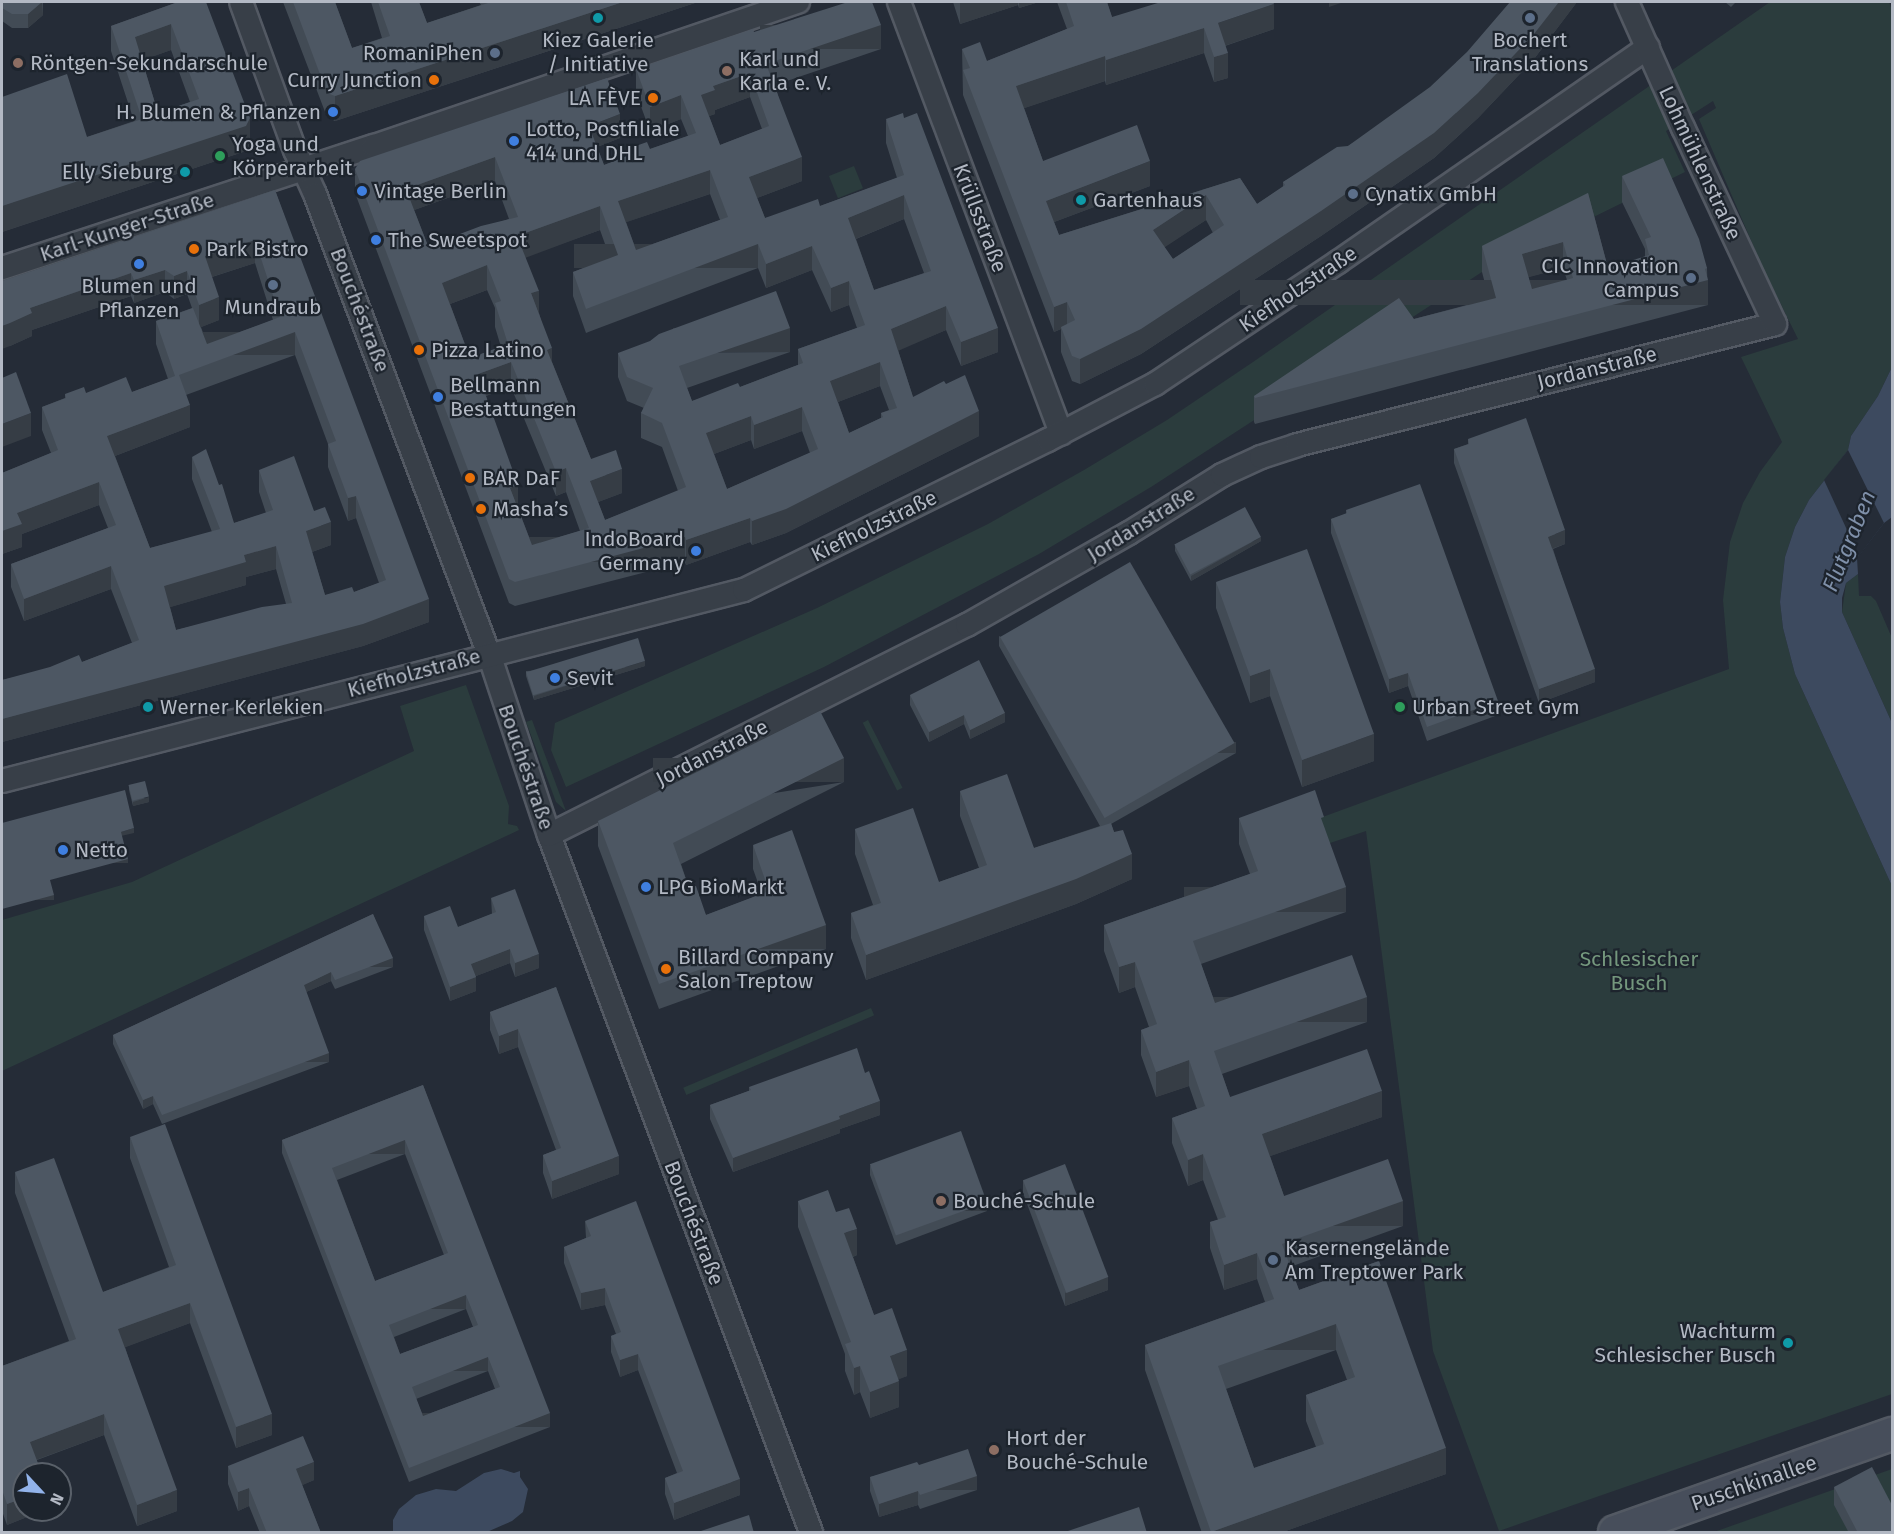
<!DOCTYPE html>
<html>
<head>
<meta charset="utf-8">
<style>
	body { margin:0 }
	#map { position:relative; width:1894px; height:1534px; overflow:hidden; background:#252c37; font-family:"Fira Sans",sans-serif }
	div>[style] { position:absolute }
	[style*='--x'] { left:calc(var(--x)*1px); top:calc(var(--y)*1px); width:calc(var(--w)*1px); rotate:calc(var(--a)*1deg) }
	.green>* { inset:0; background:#2b3c3d; transform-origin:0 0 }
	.water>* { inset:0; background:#3d4a5f }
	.pier>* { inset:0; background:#252c37 }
	.roads { filter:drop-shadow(2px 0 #535963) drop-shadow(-2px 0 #535963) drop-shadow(0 2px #535963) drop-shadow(0 -2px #535963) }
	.minor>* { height:22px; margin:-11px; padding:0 11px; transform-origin:11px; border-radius:11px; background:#383f48 }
	.secondary>* { height:32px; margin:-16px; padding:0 16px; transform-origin:16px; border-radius:16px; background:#474e5b }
	.wall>* { inset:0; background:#424b55 }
	.shaded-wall>* { inset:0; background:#363d45; transform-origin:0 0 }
	.building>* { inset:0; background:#4d5763; transform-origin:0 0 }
	.dots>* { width:16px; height:16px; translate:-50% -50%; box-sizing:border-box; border:3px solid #1d242d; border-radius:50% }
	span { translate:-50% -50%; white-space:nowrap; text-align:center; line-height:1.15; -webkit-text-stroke:4.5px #1d242d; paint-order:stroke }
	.poi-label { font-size:21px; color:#b3b9c4 }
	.right { translate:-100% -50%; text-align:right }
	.left { translate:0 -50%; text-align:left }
	.street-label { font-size:21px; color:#b3b9c4 }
	.park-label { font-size:21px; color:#74977d }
	.water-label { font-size:22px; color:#7f90a9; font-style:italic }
	.frame { position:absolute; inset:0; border:3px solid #b3b9c4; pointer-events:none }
	.north { position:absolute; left:12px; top:1462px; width:60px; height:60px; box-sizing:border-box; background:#1d242d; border:2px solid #596069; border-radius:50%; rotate:116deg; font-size:16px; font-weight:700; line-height:24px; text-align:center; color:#b3b9c4 }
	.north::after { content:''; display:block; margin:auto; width:21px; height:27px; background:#92b3ea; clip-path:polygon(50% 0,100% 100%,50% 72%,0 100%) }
</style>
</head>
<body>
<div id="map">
	<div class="green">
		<div style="clip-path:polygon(1770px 2px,1889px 2px,1892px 10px,1892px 367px,1878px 396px,1851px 436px,1848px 450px,1809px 500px,1795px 527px,1785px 557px,1780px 602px,1783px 628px,1795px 674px,1892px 886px,1892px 1394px,1499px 1531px,1433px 1351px,1366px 831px,1327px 844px,1317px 819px,1729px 669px,1723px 600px,1730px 542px,1743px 503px,1760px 472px,1782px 442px,1741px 357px,1798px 339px,1762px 266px,1699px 119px,1716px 108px,1713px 101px,1666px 131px,1685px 172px,1482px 272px,1151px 487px,1039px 554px,824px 667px,566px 787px,551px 750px,555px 723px,817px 608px,988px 524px,1084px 470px,1167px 420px,1253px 362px)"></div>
		<div style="left:854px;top:166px;width:24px;height:27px;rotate:68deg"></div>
		<div style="clip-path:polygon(1858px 574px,1859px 596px,1871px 596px,1876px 601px,1892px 638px,1892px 723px,1842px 612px,1846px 583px)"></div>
		<div style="clip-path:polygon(466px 685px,509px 806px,508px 824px,517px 826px,519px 830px,2px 1071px,2px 920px,132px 882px,414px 751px,400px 706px)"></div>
		<div style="clip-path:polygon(532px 720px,566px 811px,556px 802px,526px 722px)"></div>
		<div style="left:868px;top:720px;width:76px;height:6px;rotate:63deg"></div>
		<div style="left:871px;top:1008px;width:8px;height:204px;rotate:67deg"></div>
		<div style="clip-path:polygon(1892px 1469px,1892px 1532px,1714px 1532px)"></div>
	</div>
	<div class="water">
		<div style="clip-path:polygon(1892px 367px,1892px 517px,1884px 523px,1857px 558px,1858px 574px,1846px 583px,1842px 598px,1842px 612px,1892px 723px,1892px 886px,1795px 674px,1783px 628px,1780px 602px,1785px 557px,1795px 527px,1809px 500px,1848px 450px,1851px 436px,1878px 396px)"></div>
		<div style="clip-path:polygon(501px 1469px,514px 1473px,520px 1471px,520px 1477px,528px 1489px,523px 1512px,512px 1521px,487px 1532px,393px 1532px,393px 1520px,399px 1509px,416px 1495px,436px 1489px,456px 1491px,484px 1473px)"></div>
	</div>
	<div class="pier">
		<div style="clip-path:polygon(1848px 450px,1884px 523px,1859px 556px,1824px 480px)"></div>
	</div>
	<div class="roads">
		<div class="minor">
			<div style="--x:241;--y:2;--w:158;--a:70"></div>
			<div style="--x:295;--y:150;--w:48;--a:65.6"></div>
			<div style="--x:315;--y:194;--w:492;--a:69.3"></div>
			<div style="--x:489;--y:654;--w:191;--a:71.7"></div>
			<div style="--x:549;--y:835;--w:745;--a:69.4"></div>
			<div style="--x:899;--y:2;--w:461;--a:69.4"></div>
			<div style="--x:2;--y:268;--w:391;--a:-18.2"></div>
			<div style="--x:374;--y:146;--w:448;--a:-18.8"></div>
			<div style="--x:2;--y:781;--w:766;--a:-14.44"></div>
			<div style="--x:744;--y:590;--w:339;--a:-26.3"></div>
			<div style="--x:1048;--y:440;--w:121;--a:-27.6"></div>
			<div style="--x:1155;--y:384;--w:220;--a:-33.7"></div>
			<div style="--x:1338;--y:262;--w:377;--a:-34.7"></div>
			<div style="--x:549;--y:835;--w:468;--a:-26.7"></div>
			<div style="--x:967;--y:625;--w:186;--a:-29.6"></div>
			<div style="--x:1129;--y:533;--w:110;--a:-31.9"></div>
			<div style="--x:1222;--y:475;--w:43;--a:-24.8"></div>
			<div style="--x:1261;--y:457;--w:38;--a:-18"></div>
			<div style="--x:1297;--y:445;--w:493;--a:-14.2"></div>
			<div style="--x:1775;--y:324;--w:217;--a:-115.1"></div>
			<div style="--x:1683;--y:128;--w:138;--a:-114"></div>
		</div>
		<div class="secondary">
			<div style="--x:1615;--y:1532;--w:294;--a:-19.5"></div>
		</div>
	</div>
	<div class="wall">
		<div style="clip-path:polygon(2px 2px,43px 2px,43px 15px,28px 28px,12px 28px,2px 21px)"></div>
		<div style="clip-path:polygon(evenodd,178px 2px,250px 144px,246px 151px,2px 232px,2px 97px,87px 137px,134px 121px,111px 51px,111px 26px,178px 2px,171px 50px,190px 102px,158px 113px,142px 60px,171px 50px)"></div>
		<div style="clip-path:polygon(283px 2px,335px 2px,352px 48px,382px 38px,371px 2px,419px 2px,427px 23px,481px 5px,479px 2px,698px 2px,335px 121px,327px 117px)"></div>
		<div style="clip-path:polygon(953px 2px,1039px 2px,1019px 8px,1018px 5px,960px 24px)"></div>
		<div style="clip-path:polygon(evenodd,1057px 2px,1107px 2px,1112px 17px,1274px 29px,1225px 46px,1228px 78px,1214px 82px,1204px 53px,1106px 85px,1105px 81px,1024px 108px,1043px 161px,1150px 186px,1054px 222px,1059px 235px,1240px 178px,1257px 204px,1283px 187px,1283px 182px,1348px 146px,1577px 2px,1534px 59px,1478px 118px,1434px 158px,1321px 236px,1141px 354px,1080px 384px,1072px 381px,1061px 352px,1061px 329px,1054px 332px,963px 95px,962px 49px,987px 61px,1067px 29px,1057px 2px,1206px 220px,1213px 233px,1173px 259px,1164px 247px,1206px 220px)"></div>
		<div style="clip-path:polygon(1725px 2px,1736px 2px,1731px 7px)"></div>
		<div style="clip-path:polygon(evenodd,754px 32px,881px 49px,775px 85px,802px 181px,757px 198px,765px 218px,820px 206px,897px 178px,886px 143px,886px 119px,998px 352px,961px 366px,946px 330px,898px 350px,913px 397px,979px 436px,786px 533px,752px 545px,750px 542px,686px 565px,685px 562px,515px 606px,509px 603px,355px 193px,355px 169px,620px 138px,597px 147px,604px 165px,633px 154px,633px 147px,650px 149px,688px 136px,681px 119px,650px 131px,636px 93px,636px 69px,754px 32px,750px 97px,762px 129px,720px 145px,709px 116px,715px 114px,715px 110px,750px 97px,754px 32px,495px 181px,509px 219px,428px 246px,414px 210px,495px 181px,754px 32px,710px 194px,720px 220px,636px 250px,626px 222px,710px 194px,754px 32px,904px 219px,924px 273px,874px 290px,856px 239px,904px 219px,754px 32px,600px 230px,610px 258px,573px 272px,573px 296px,586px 333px,758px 268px,766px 288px,812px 270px,831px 312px,849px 305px,857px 328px,798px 349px,798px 365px,740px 387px,692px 401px,687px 388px,790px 352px,618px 353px,618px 377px,627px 401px,644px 408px,641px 413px,641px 438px,662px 447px,678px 491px,605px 520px,598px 502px,622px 493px,591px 459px,552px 362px,539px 313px,525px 257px,600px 230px,754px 32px,487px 290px,495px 308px,495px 327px,501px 347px,470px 358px,450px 304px,487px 290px,754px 32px,880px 386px,889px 410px,881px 413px,881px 418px,849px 433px,838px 402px,880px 386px,754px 32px,511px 387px,556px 496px,566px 492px,580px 531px,532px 545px,518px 508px,486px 396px,511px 387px,754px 32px,802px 431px,810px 453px,727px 489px,714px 454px,751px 440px,754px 449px,802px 431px)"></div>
		<div style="clip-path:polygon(evenodd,1622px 176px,1707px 268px,1708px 305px,1255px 424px,1254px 422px,1254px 396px,1414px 319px,1489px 299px,1482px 272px,1482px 246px,1588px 193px,1608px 268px,1645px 257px,1645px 249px,1622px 202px,1622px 176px,1563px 268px,1567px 280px,1532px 289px,1528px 277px,1563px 268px)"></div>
		<div style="clip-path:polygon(evenodd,275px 190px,429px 622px,363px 646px,2px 742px,2px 680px,82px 662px,132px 643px,111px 589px,24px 621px,11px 587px,11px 564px,108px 528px,99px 505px,22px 534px,22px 547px,2px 554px,2px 471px,2px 473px,51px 453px,42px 430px,42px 407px,65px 398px,65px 394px,86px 393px,132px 392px,168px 379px,156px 344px,156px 321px,192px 308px,187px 294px,174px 299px,165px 292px,134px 303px,131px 296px,32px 330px,32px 336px,10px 346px,2px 281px,275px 190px,255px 263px,273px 320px,207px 344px,201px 327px,219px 320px,212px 277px,255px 263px,275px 190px,295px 355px,328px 444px,328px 467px,348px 521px,356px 518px,379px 583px,354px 592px,325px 595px,312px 552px,331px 545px,314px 511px,259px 470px,259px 492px,266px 513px,234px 523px,192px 457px,192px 479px,212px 532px,150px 548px,115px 456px,190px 427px,186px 395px,295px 355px,275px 190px,276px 569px,286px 604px,176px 630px,170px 607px,246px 585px,246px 577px,276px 569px)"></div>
		<div style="clip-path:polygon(1468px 439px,1565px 544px,1553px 549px,1595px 682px,1539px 703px,1454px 463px,1454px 449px,1468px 444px)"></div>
		<div style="clip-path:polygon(1346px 510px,1498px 715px,1427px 741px,1408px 686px,1389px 693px,1331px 533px,1331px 519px,1346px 514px)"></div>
		<div style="clip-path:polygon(1261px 541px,1191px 581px,1175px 551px,1175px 546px)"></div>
		<div style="clip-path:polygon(1216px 582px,1374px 761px,1302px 787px,1270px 696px,1250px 703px,1216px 608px)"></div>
		<div style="clip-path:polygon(999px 636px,1236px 753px,1111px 824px,1132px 879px,1076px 904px,866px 980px,851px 938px,851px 913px,873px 905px,855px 854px,855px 829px,939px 882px,979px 868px,960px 816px,960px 791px,1034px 848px,1100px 826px,999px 646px)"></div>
		<div style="clip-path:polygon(645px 666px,534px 700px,526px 676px,526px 671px)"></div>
		<div style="clip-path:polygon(910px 695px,1005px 722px,970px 739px,964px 724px,929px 742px,910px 705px)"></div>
		<div style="clip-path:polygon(844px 782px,681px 864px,689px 888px,706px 915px,762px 894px,753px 869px,753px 845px,826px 949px,659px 1009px,598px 846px,598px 821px)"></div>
		<div style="clip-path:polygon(129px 786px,149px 802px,133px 806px,129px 790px)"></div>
		<div style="clip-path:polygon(evenodd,1239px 818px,1324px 827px,1346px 912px,1201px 964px,1215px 1003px,1367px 1022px,1222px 1074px,1230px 1097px,1382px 1117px,1270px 1156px,1284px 1196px,1403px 1226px,1290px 1267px,1299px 1290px,1379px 1261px,1446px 1474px,1280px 1533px,1202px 1533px,1145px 1370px,1145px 1345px,1265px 1302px,1257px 1279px,1224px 1290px,1210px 1248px,1210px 1222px,1218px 1220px,1203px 1180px,1188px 1186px,1172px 1143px,1172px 1118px,1197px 1109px,1189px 1086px,1156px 1097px,1141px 1055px,1141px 1030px,1149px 1027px,1135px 987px,1119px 993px,1104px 951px,1104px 925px,1250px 874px,1239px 844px,1239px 818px,1336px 1350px,1347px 1380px,1306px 1395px,1306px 1421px,1316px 1447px,1254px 1468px,1226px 1389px,1336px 1350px)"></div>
		<div style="clip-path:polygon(491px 898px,539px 968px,515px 977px,510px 963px,476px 976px,476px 991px,450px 1001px,424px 930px,424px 916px,458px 927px,492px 914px)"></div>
		<div style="clip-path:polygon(373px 914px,393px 967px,335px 989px,331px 981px,306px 992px,329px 1062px,162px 1124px,153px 1104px,143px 1109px,113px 1044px,113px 1035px)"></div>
		<div style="clip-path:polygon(556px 987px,619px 1174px,552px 1199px,543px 1173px,543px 1155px,556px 1150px,518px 1047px,499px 1054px,490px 1030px,490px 1012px)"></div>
		<div style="clip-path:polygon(evenodd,423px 1085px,550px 1427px,409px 1482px,282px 1153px,282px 1140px,423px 1085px,405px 1154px,444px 1255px,375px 1281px,337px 1180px,405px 1154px,423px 1085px,466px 1309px,473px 1327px,400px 1354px,394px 1337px,466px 1309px,423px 1085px,488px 1371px,495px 1389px,423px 1416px,416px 1399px,488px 1371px)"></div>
		<div style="clip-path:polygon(749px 1087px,880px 1115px,840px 1129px,840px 1133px,733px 1172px,710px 1119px,710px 1105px,749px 1091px)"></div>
		<div style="clip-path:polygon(130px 1137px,272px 1435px,236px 1448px,190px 1323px,125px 1347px,177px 1511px,137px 1526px,104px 1435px,37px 1460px,24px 1510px,34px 1510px,27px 1513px,27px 1517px,7px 1525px,2px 1511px,2px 1366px,69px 1341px,15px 1193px,15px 1172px,103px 1292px,169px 1267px,130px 1158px)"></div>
		<div style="clip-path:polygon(870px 1166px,987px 1211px,896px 1245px,870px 1175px)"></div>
		<div style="clip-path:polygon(1023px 1180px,1108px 1290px,1065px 1306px,1023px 1193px)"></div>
		<div style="clip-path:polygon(798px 1201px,836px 1212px,857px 1255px,853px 1257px,874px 1315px,907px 1376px,898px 1379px,899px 1407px,870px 1418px,860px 1392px,854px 1395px,845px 1371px,845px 1354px,798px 1227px)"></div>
		<div style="clip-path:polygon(585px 1221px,740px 1495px,674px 1520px,665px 1494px,665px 1478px,677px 1473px,638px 1370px,620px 1377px,611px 1352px,611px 1336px,616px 1334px,605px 1305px,581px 1310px,564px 1263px,564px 1247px,586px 1238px)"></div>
		<div style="clip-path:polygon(919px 1465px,977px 1490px,920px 1509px,918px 1505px,879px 1517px,870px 1491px,870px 1477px)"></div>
		<div style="clip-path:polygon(228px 1466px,314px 1480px,302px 1485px,321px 1533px,260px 1533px,249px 1506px,238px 1511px,228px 1484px)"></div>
		<div style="clip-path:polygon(1834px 1487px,1893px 1533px,1849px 1533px,1834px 1505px)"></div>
	</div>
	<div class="shaded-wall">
		<div style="clip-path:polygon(42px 2px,43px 15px,28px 28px,28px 14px)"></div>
		<div style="clip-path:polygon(623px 2px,698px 2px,335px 121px,335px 96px)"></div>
		<div style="clip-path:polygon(960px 2px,1018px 2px,1018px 5px,960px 24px)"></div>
		<div style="clip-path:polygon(1019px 2px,1039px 2px,1019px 8px)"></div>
		<div style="clip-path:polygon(1329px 2px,1344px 2px,1329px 7px)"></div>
		<div style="clip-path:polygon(1559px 2px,1577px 2px,1534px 59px,1478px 118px,1434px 158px,1321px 236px,1141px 354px,1080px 384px,1080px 359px)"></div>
		<div style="clip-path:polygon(1274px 4px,1274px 29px,1218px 48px,1218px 23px)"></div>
		<div style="clip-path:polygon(171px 24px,171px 50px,135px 63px,135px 37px)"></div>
		<div style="left:881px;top:25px;width:24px;height:121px;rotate:90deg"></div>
		<div style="clip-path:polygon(1204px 28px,1204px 53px,1106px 85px,1106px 60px)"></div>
		<div style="clip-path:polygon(1228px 53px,1228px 78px,1214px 82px,1214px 57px)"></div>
		<div style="clip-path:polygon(1105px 56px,1105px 81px,1016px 111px,1016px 86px)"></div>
		<div style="clip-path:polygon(750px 73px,750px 97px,715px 110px,715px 114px,701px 119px,701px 95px,713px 86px)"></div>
		<div style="clip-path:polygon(681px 95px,681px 119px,650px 131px,650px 107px)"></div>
		<div style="clip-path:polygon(620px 114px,620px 138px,589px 150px,589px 126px)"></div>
		<div style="clip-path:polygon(250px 118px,250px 144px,246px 151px,2px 232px,2px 206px)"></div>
		<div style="clip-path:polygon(495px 157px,495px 181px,406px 213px,406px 189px)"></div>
		<div style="clip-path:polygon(802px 157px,802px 181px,749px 201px,749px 177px)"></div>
		<div style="clip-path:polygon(1150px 161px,1150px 186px,1046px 225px,1046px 201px)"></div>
		<div style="clip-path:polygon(710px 170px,710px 194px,618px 225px,618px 201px)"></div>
		<div style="clip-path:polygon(904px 195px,904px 219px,848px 242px,848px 218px)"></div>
		<div style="clip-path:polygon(1206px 195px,1206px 220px,1153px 255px,1153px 230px)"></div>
		<div style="clip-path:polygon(600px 206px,600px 230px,517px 261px,517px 236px)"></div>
		<div style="clip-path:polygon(255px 240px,255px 263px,205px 279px,205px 256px)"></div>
		<div style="clip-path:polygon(1563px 242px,1563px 268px,1522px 279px,1522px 254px)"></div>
		<div style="left:758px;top:244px;width:24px;height:184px;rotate:90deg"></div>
		<div style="clip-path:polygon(812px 246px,812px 270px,766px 288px,766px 264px)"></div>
		<div style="clip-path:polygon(487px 265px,487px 290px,442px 307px,442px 283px)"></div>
		<div style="clip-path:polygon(165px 270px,165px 292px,134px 303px,134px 280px)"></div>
		<div style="clip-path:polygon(187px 271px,187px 294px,174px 299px,174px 276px)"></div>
		<div style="clip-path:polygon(131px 273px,131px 296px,32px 330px,32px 336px,10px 346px,2px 349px,2px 326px,30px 308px)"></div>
		<div style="left:1708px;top:280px;width:25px;height:468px;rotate:90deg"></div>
		<div style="clip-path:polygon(849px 281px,849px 305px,831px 312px,831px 288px)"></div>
		<div style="clip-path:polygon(539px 291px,539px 315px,531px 293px)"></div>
		<div style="clip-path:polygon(219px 297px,219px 320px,199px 328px,199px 305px)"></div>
		<div style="clip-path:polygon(1067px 302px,1067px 327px,1061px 327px,1061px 329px,1054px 332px,1054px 307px)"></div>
		<div style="clip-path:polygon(946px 306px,946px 330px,891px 354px,891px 329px)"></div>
		<div style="left:790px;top:328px;width:24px;height:117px;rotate:90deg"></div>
		<div style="clip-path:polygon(998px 328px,998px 352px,961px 366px,961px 342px)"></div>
		<div style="left:295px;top:332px;width:23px;height:124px;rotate:90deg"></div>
		<div style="clip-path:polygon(552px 348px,552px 372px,547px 350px)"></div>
		<div style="clip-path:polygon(511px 362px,511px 387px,478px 398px,478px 374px)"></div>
		<div style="clip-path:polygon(880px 362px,880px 386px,830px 405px,830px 381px)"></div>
		<div style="clip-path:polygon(190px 405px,190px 427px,107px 459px,107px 436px)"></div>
		<div style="clip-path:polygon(802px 407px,802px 431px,754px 449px,754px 425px)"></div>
		<div style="clip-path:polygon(979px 411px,979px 436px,786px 533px,752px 545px,752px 521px)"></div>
		<div style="clip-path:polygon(31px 413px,31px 436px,2px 447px,2px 424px)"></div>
		<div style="clip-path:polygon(751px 416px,751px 440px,706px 457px,706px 433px)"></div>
		<div style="clip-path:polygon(566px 468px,566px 492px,556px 496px,556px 472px)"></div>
		<div style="clip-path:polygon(622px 469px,622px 493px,590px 505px,590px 481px)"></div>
		<div style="clip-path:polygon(99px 482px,99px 505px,22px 534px,22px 547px,2px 554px,2px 531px,17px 513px)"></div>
		<div style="clip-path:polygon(518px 485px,518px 509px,510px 488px)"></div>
		<div style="clip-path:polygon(356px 496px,356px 518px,348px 521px,348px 498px)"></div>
		<div style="clip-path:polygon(750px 518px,750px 542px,686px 565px,686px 540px)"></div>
		<div style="clip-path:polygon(331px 522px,331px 545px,306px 554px,306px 531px)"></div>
		<div style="clip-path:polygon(1565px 530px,1565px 544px,1548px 550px,1548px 537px)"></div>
		<div style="left:685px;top:537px;width:25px;height:176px;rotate:90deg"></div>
		<div style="clip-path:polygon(1261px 537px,1261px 541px,1191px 581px,1191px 576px)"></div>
		<div style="clip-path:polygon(276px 546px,276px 569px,246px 577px,246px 585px,164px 609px,164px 586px,244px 555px)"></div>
		<div style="clip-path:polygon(111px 566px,111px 589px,24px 621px,24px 599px)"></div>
		<div style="clip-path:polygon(429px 599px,429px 622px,363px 646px,2px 742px,2px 719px)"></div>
		<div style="clip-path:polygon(645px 661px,645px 666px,534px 700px,534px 696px)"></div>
		<div style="clip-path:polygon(1270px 669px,1270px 696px,1250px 703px,1250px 676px)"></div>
		<div style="clip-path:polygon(1595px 669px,1595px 682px,1539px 703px,1539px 689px)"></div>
		<div style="clip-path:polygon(1408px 673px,1408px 686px,1389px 693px,1389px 679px)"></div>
		<div style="left:1498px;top:701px;width:14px;height:76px;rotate:90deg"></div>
		<div style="clip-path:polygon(1005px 713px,1005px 722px,970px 739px,970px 730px)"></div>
		<div style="clip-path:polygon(964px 715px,964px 724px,929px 742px,929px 732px)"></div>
		<div style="clip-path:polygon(1374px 734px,1374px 761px,1302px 787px,1302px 760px)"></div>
		<div style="left:1236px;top:742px;width:11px;height:155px;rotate:90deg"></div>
		<div style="left:844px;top:758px;width:24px;height:191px;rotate:90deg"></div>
		<div style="clip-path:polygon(149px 797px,149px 802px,133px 806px,133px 802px)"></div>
		<div style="clip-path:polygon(134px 828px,134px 833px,121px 836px,121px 832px)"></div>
		<div style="clip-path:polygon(1132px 854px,1132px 879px,1076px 904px,866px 980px,866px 955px)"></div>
		<div style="left:128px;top:859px;width:4px;height:81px;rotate:90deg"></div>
		<div style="left:1346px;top:887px;width:25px;height:162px;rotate:90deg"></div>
		<div style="left:54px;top:895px;width:5px;height:54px;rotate:90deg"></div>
		<div style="left:826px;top:925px;width:24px;height:177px;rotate:90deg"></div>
		<div style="clip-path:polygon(510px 949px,510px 963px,471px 978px,471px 964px)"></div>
		<div style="clip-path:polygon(539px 954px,539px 968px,515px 977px,515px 963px)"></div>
		<div style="left:393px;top:958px;width:9px;height:62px;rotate:90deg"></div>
		<div style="clip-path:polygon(1135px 962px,1135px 987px,1119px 993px,1119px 967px)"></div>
		<div style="clip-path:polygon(331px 972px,331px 981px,304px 993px,304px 985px)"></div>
		<div style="clip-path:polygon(476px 977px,476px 991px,450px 1001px,450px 987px)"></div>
		<div style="left:1367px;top:997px;width:25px;height:162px;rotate:90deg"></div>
		<div style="clip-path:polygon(518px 1029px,518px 1047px,499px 1054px,499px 1036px)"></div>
		<div style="left:329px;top:1053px;width:9px;height:178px;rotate:90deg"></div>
		<div style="clip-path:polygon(1189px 1060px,1189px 1086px,1156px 1097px,1156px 1072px)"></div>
		<div style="clip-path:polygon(1382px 1091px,1382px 1117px,1262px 1159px,1262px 1134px)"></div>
		<div style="clip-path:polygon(153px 1096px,153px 1104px,143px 1109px,143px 1100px)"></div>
		<div style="clip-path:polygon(880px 1101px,880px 1115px,840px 1129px,840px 1133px,733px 1172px,733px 1158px,839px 1116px)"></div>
		<div style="left:405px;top:1140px;width:14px;height:78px;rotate:90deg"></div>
		<div style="clip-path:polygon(1203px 1154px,1203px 1180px,1188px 1186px,1188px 1160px)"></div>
		<div style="clip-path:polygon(619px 1156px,619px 1174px,552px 1199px,552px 1181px)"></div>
		<div style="left:1403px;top:1201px;width:25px;height:128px;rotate:90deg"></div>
		<div style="left:987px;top:1202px;width:9px;height:97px;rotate:90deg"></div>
		<div style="clip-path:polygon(857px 1229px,857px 1255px,844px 1260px,844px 1233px)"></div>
		<div style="clip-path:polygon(1257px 1253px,1257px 1279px,1224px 1290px,1224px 1265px)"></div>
		<div style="clip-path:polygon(1108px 1277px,1108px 1290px,1065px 1306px,1065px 1293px)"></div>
		<div style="clip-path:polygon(605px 1288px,605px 1305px,581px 1310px,581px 1293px)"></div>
		<div style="left:466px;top:1295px;width:14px;height:83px;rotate:90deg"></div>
		<div style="clip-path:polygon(190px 1303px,190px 1323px,118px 1350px,118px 1329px)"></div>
		<div style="left:1336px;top:1324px;width:26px;height:125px;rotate:90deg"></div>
		<div style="clip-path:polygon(907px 1350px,907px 1376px,890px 1383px,890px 1356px)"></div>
		<div style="clip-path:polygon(638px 1354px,638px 1370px,620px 1377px,620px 1360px)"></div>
		<div style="left:488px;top:1357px;width:14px;height:82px;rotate:90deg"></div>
		<div style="clip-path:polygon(860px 1366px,860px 1392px,854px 1395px,854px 1368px)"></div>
		<div style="clip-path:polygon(899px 1381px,899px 1407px,870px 1418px,870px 1392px)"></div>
		<div style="left:550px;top:1413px;width:14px;height:151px;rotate:90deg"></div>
		<div style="clip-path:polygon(104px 1414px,104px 1435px,30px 1462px,30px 1442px)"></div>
		<div style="clip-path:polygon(272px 1414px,272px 1435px,236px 1448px,236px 1427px)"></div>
		<div style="clip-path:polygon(1446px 1448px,1446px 1474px,1280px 1533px,1211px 1533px,1211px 1532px)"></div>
		<div style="clip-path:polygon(314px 1462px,314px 1480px,296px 1488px,296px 1469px)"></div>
		<div style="left:977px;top:1476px;width:14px;height:60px;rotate:90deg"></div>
		<div style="clip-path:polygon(740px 1479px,740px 1495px,674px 1520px,674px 1503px)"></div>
		<div style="clip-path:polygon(249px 1488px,249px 1506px,238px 1511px,238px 1492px)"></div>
		<div style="clip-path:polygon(177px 1490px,177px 1511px,137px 1526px,137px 1505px)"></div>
		<div style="clip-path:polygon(918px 1491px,918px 1505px,879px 1517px,879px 1504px)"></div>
		<div style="clip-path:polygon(24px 1498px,24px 1510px,34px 1510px,27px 1513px,27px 1517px,7px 1525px,7px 1504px)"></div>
	</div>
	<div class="building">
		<div style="clip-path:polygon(2px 2px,42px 2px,28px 14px,12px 14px,2px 8px)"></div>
		<div style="clip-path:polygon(evenodd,178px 2px,206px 2px,250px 118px,246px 126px,2px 206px,2px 97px,67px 74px,87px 137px,142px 119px,111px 26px,178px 2px,171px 24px,199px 99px,158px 113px,135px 37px,171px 24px)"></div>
		<div style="clip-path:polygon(293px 2px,335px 2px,352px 48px,390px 36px,378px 2px,419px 2px,427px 23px,488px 3px,488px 2px,623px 2px,335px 96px,327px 93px)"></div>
		<div style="clip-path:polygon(evenodd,848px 2px,872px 2px,881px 25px,766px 64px,802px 157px,749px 177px,765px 218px,818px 199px,820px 206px,904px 175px,886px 119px,903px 113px,904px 118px,917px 113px,998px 328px,961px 342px,946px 306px,891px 329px,913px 397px,944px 381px,946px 384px,965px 375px,979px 411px,786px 509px,752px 521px,750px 518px,686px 540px,685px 537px,515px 582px,509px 579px,355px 169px,360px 161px,607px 78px,620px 114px,589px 126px,604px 165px,635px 153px,633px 147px,647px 142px,650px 149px,696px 133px,681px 95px,650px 107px,636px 69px,753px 29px,754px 32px,848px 2px,750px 73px,769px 126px,720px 145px,701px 95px,715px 90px,713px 86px,750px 73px,848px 2px,495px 157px,518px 217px,481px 226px,428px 246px,406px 189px,495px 157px,848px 2px,710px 170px,728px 217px,636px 250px,618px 201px,710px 170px,848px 2px,904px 195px,931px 271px,874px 290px,848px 218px,904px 195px,848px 2px,600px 206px,618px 255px,573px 272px,586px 309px,758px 244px,766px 264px,812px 246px,831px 288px,849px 281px,865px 325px,798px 349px,803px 363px,740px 387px,738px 383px,692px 401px,679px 366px,790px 328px,776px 291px,659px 334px,650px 341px,618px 353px,627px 377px,653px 388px,641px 413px,662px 423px,686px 487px,605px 520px,590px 481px,622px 469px,616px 450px,591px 459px,547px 350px,552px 348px,531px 293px,539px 291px,517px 236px,600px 206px,848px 2px,487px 265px,501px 301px,495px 303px,508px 344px,470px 358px,442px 283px,487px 265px,848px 2px,511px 362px,556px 472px,566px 468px,589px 528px,532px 545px,510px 488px,518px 485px,478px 374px,511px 362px,848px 2px,880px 362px,897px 408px,881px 413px,883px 417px,849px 433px,830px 381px,880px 362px,848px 2px,802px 407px,818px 449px,727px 489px,706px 433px,751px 416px,754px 425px,802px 407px)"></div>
		<div style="clip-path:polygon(evenodd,1066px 2px,1107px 2px,1112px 17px,1161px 2px,1273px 2px,1274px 4px,1218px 23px,1228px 53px,1214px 57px,1204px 28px,1106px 60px,1105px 56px,1016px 86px,1043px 161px,1137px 125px,1150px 161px,1046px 201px,1059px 235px,1240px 178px,1257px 204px,1285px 185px,1283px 182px,1337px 147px,1348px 146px,1430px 87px,1467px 52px,1510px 2px,1559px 2px,1534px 34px,1478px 93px,1434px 133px,1321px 211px,1141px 329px,1080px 359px,1072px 356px,1061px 327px,1075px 320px,1067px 302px,1054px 307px,963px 70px,970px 68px,962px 49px,980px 42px,987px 61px,1074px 26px,1066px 2px,1206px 195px,1224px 225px,1173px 259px,1153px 230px,1206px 195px)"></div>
		<div style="clip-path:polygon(evenodd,1663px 158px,1699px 239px,1707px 268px,1705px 269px,1708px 280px,1255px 398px,1254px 396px,1399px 298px,1414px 319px,1496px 298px,1482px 246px,1588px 193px,1608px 268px,1649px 255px,1645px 239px,1651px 237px,1622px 176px,1663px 158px,1563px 242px,1573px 278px,1532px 289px,1522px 254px,1563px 242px)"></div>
		<div style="clip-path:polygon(evenodd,275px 190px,429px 599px,363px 624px,2px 719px,2px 680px,50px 667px,79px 655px,82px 662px,139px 640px,111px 566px,24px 599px,11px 564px,116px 525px,99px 482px,17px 513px,22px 524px,2px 531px,2px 471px,2px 473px,58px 450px,42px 407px,66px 398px,65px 394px,84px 387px,86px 393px,126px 377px,132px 392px,175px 376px,156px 321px,193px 308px,207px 344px,280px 317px,255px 240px,205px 256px,219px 297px,199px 305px,187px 271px,174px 276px,165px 270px,134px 280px,131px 273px,30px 308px,32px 313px,10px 323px,2px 326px,2px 281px,275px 190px,295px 332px,336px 441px,328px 444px,348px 498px,356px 496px,386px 580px,354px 592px,352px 587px,325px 595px,306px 531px,331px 522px,325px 507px,314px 511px,294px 456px,259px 470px,273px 510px,234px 523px,222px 484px,219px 485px,206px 449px,192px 457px,220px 529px,150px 548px,107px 436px,190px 405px,179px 375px,295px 332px,275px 190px,276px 546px,292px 603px,262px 607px,176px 630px,164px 586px,246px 562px,244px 555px,276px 546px)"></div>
		<div style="clip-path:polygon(16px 372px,31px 413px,2px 424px,2px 378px)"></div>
		<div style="clip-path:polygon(1526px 418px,1565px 530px,1548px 537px,1595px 669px,1539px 689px,1454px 449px,1469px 444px,1468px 439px)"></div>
		<div style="clip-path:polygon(1420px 484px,1498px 701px,1427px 727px,1408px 673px,1389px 679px,1331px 519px,1347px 513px,1346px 510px)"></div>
		<div style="left:1245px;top:507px;width:34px;height:80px;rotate:62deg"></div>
		<div style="clip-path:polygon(1307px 549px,1374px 734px,1302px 760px,1270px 669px,1250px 676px,1216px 582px)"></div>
		<div style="left:1130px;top:562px;width:209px;height:150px;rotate:60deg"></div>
		<div style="left:638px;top:638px;width:24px;height:117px;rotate:73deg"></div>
		<div style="clip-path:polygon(979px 660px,1005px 713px,970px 730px,964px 715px,929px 732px,910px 695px)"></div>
		<div style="clip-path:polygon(820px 711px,844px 758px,673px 843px,689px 888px,696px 886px,706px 915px,769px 891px,753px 845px,792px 830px,826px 925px,659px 984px,598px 821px)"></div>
		<div style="clip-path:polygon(1007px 774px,1034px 848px,1111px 823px,1114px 832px,1123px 830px,1132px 854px,1076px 879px,866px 955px,851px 913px,881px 903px,855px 829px,913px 808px,939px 882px,987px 865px,960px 791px)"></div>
		<div style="left:145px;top:781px;width:16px;height:17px;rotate:76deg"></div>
		<div style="clip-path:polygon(125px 790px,134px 828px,121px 832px,128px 859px,50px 880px,54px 895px,2px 909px,2px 823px)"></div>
		<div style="clip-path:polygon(evenodd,1315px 790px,1324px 817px,1321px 818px,1346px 887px,1193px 941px,1215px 1003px,1352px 955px,1367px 997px,1214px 1051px,1230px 1097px,1367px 1049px,1382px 1091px,1262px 1134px,1284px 1196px,1388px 1159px,1403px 1201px,1282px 1244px,1299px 1290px,1379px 1261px,1446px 1448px,1211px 1532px,1145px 1345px,1274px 1299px,1257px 1253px,1224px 1265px,1210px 1222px,1226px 1217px,1203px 1154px,1188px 1160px,1172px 1118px,1205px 1106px,1189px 1060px,1156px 1072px,1141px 1030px,1157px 1024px,1135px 962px,1119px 967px,1104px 925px,1258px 871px,1239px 818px,1315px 790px,1336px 1324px,1355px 1377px,1306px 1395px,1324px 1444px,1254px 1468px,1218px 1366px,1336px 1324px)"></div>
		<div style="clip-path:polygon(515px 889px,539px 954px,515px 963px,510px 949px,471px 964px,476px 977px,450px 987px,424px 916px,450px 906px,458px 927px,496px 912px,491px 898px)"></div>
		<div style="clip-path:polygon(373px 914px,393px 958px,335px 980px,331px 972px,304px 985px,329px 1053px,162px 1115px,153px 1096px,143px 1100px,113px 1035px)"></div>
		<div style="clip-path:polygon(556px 987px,619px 1156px,552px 1181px,543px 1155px,561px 1148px,518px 1029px,499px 1036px,490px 1012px)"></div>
		<div style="clip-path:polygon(857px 1048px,865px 1073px,869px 1071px,880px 1101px,839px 1116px,840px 1119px,733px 1158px,710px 1105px,751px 1090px,749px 1087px)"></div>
		<div style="clip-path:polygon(evenodd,423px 1085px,550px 1413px,409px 1468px,282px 1140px,423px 1085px,405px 1140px,448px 1253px,375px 1281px,332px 1168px,405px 1140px,423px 1085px,466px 1295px,478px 1325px,400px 1354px,389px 1325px,466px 1295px,423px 1085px,488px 1357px,500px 1387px,423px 1416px,412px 1387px,488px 1357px)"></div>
		<div style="clip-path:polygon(165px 1124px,272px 1414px,236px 1427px,190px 1303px,118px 1329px,177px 1490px,137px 1505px,104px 1414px,30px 1442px,42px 1474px,24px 1474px,24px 1498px,7px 1504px,2px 1490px,2px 1366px,76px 1339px,15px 1172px,54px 1158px,103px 1292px,176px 1265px,130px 1137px)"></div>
		<div style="left:961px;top:1131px;width:76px;height:97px;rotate:70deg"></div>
		<div style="left:1065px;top:1164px;width:121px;height:45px;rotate:69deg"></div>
		<div style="clip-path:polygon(828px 1190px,836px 1212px,849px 1208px,857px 1229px,844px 1233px,874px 1315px,892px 1308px,907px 1350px,890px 1356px,899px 1381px,870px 1392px,860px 1366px,854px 1368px,845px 1344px,851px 1342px,798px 1201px)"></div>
		<div style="clip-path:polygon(636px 1201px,740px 1479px,674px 1503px,665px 1478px,683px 1471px,638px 1354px,620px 1360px,611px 1336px,621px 1332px,605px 1288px,581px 1293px,564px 1247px,591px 1236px,585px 1221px)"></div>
		<div style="clip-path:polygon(303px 1436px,314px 1462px,296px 1469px,321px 1533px,267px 1533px,249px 1488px,238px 1492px,228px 1466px)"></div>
		<div style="clip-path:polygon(968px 1449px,977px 1476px,920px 1495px,918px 1491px,879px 1504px,870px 1477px,917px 1462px,919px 1465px)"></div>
		<div style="clip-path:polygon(1872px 1467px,1893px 1507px,1893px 1533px,1858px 1533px,1834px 1487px)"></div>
		<div style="clip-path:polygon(1139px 1507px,1147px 1533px,1062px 1533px)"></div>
		<div style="clip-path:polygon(749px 1515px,754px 1533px,695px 1533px)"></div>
	</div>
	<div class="dots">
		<div style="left:598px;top:18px;background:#0f9aa8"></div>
		<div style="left:1530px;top:18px;background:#5c6f8a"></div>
		<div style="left:495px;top:53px;background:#5c6f8a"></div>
		<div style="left:18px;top:63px;background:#8d6e63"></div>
		<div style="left:727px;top:71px;background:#8d6e63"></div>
		<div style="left:434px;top:80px;background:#e8710a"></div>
		<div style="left:653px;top:98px;background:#e8710a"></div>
		<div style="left:333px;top:112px;background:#3f7fe0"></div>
		<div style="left:514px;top:141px;background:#3f7fe0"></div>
		<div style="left:220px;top:156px;background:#2e9e5b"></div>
		<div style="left:185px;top:172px;background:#0f9aa8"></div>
		<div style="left:362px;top:191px;background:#3f7fe0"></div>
		<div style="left:1353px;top:194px;background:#5c6f8a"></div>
		<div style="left:1081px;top:200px;background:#0f9aa8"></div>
		<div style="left:376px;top:240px;background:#3f7fe0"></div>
		<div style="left:194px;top:249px;background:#e8710a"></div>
		<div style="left:139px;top:264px;background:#3f7fe0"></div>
		<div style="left:1691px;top:278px;background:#5c6f8a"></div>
		<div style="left:273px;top:285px;background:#5c6f8a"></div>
		<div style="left:419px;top:350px;background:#e8710a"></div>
		<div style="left:438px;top:397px;background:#3f7fe0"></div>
		<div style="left:470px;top:478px;background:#e8710a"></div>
		<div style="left:481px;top:509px;background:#e8710a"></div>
		<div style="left:696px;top:551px;background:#3f7fe0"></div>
		<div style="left:555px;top:678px;background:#3f7fe0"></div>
		<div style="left:148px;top:707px;background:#0f9aa8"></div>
		<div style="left:1400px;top:707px;background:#2e9e5b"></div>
		<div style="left:63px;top:850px;background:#3f7fe0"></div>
		<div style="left:646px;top:887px;background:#3f7fe0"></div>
		<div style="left:666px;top:969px;background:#e8710a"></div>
		<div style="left:941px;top:1201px;background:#8d6e63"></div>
		<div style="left:1273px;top:1260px;background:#5c6f8a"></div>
		<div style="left:1788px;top:1343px;background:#0f9aa8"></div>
		<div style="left:994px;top:1450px;background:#8d6e63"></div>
	</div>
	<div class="poi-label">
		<span style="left:598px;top:52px">Kiez Galerie<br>/ Initiative</span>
		<span style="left:1530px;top:52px">Bochert<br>Translations</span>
		<span class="right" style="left:483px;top:53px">RomaniPhen</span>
		<span class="left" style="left:739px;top:71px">Karl und<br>Karla e. V.</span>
		<span class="left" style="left:30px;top:63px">Röntgen-Sekundarschule</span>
		<span class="right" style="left:422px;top:80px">Curry Junction</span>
		<span class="right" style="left:641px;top:98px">LA FÈVE</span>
		<span class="right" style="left:321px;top:112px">H. Blumen &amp; Pflanzen</span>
		<span class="left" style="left:526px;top:141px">Lotto, Postfiliale<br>414 und DHL</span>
		<span class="left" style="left:232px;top:156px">Yoga und<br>Körperarbeit</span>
		<span class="right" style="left:173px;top:172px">Elly Sieburg</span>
		<span class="left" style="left:374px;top:191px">Vintage Berlin</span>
		<span class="left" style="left:1365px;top:194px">Cynatix GmbH</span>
		<span class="left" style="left:1093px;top:200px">Gartenhaus</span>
		<span class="left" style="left:388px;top:240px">The Sweetspot</span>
		<span class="left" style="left:206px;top:249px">Park Bistro</span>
		<span class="right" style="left:1679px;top:278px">CIC Innovation<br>Campus</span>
		<span style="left:139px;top:298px">Blumen und<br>Pflanzen</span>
		<span style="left:273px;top:307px">Mundraub</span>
		<span class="left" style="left:431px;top:350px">Pizza Latino</span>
		<span class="left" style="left:450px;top:397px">Bellmann<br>Bestattungen</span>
		<span class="left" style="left:482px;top:478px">BAR DaF</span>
		<span class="left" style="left:493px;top:509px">Masha’s</span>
		<span class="right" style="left:684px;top:551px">IndoBoard<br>Germany</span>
		<span class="left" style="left:567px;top:678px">Sevit</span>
		<span class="left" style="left:160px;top:707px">Werner Kerlekien</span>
		<span class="left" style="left:1412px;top:707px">Urban Street Gym</span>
		<span class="left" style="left:75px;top:850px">Netto</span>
		<span class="left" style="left:658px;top:887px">LPG BioMarkt</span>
		<span class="left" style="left:678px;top:969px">Billard Company<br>Salon Treptow</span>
		<span class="left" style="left:953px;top:1201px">Bouché-Schule</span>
		<span class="left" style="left:1285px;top:1260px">Kasernengelände<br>Am Treptower Park</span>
		<span class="right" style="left:1776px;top:1343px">Wachturm<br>Schlesischer Busch</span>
		<span class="left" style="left:1006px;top:1450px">Hort der<br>Bouché-Schule</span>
	</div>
	<div class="street-label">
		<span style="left:1700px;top:163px;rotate:65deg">Lohmühlenstraße</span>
		<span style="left:980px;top:218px;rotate:69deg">Krüllsstraße</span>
		<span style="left:127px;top:227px;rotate:-18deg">Karl-Kunger-Straße</span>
		<span style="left:1298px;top:289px;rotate:-34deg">Kiefholzstraße</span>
		<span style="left:360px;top:310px;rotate:69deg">Bouchéstraße</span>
		<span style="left:1597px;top:368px;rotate:-14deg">Jordanstraße</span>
		<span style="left:1141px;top:524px;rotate:-32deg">Jordanstraße</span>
		<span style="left:874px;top:526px;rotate:-26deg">Kiefholzstraße</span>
		<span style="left:414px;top:673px;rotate:-15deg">Kiefholzstraße</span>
		<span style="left:712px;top:753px;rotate:-27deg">Jordanstraße</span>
		<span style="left:526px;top:767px;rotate:71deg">Bouchéstraße</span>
		<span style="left:694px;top:1223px;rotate:69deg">Bouchéstraße</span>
		<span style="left:1754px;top:1483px;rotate:-19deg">Puschkinallee</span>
	</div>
	<div class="park-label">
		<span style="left:1639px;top:971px">Schlesischer<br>Busch</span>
	</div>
	<div class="water-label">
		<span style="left:1849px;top:541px;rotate:-68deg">Flutgraben</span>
	</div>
	<div class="frame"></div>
	<div class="north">N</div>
</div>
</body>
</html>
